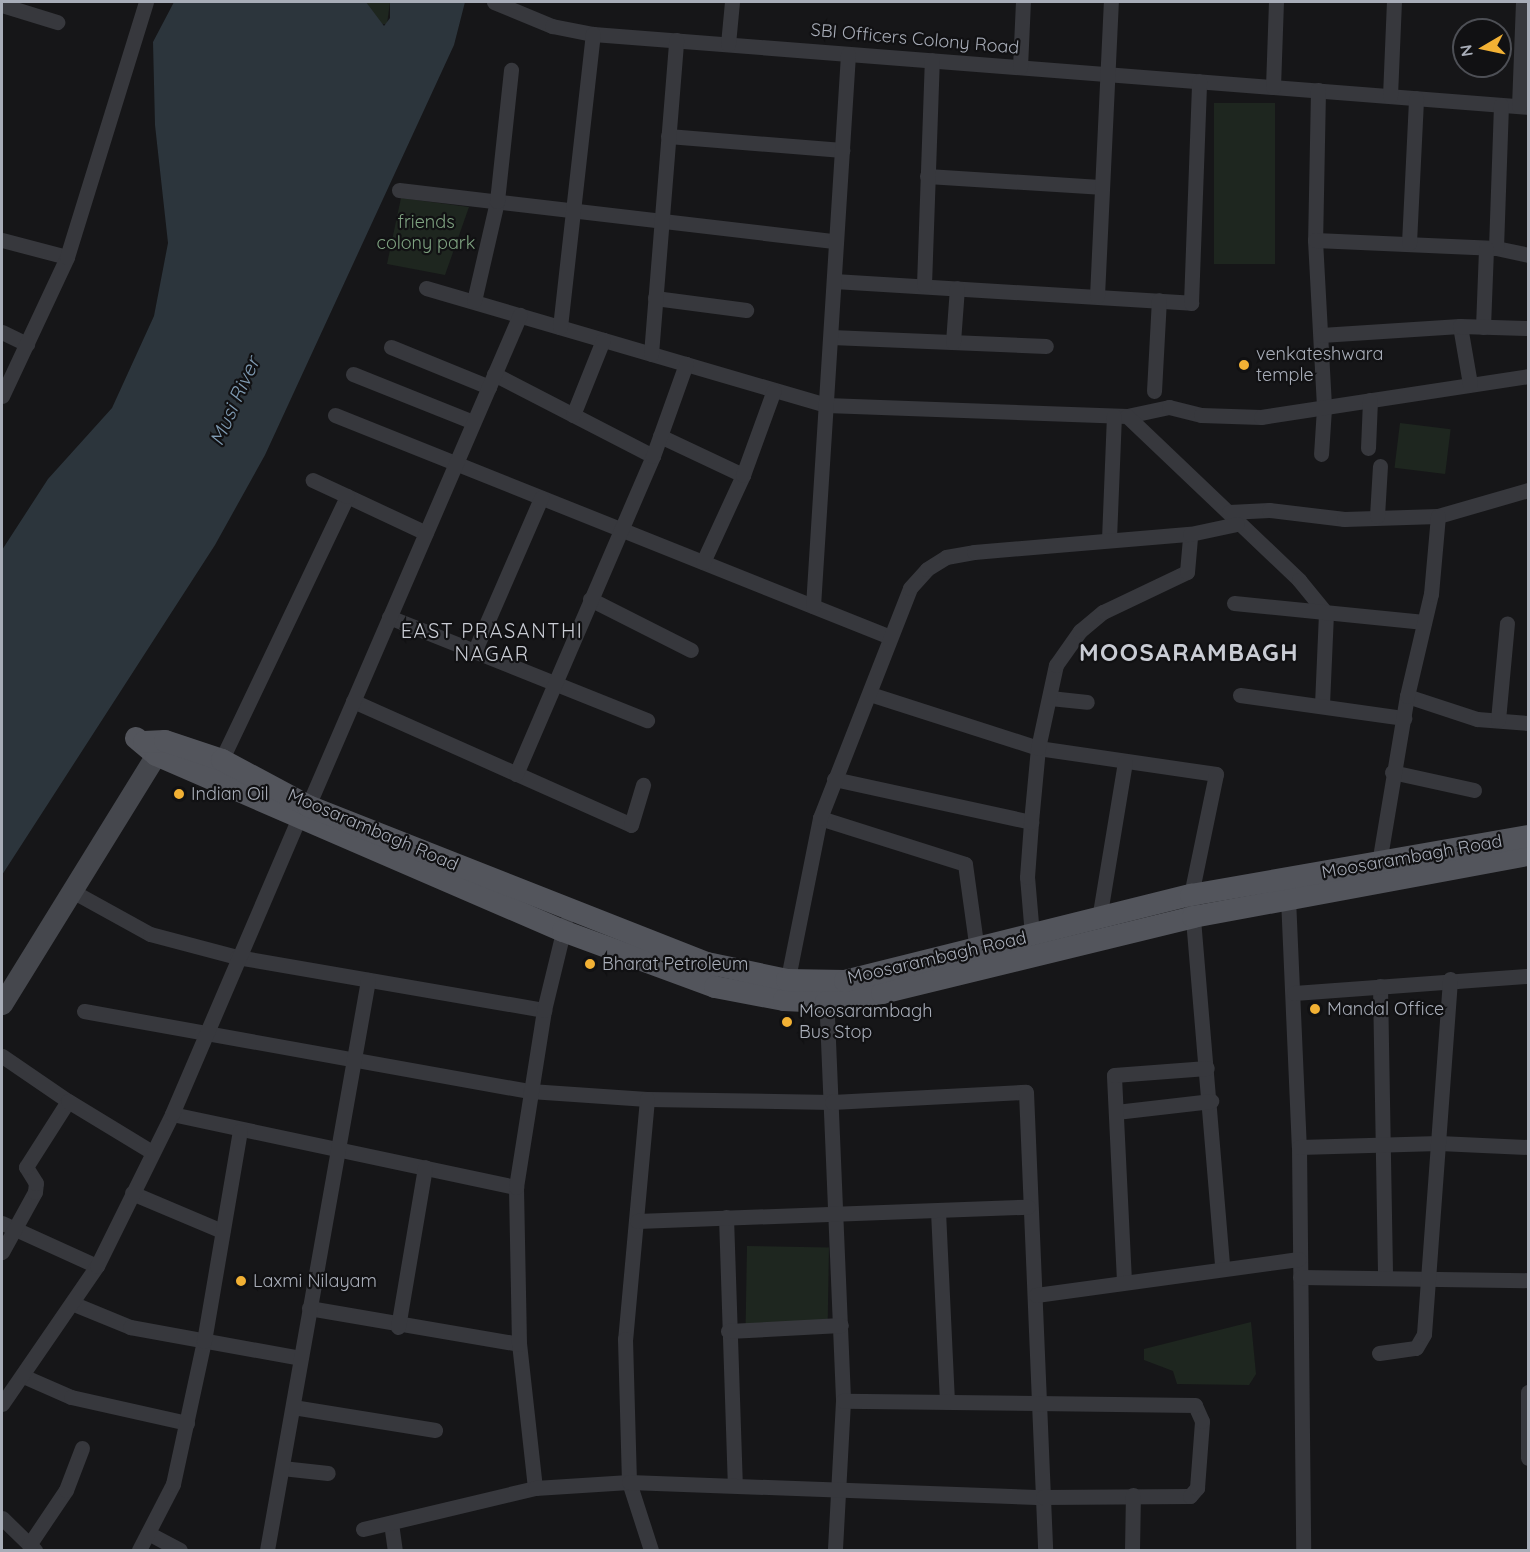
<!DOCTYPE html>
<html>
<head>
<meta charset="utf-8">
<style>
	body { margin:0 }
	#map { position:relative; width:1530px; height:1552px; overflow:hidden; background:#161618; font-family:Quicksand,sans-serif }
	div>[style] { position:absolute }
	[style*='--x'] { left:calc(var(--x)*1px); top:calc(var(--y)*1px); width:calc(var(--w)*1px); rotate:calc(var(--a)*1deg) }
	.green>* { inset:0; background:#1e261f; transform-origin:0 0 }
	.water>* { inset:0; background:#2c353c }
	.street>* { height:15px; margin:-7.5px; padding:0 7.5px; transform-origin:7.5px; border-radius:7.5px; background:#37383d }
	.secondary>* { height:21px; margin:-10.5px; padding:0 10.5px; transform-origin:10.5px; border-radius:10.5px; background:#45474d }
	.primary>* { height:22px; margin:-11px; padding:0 11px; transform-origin:11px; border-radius:11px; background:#53555c }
	.dots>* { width:16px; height:16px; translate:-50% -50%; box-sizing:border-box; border:3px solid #111113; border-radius:50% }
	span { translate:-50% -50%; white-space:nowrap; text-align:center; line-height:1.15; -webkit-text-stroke:4.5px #111113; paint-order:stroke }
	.street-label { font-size:18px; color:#a8adb8 }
	.park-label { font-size:18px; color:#7fa381 }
	.poi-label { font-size:18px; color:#a8adb8 }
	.left { translate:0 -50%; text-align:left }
	.water-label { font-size:20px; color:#7f9bb3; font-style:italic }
	.neighbourhood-label { font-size:20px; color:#c9ccd4; letter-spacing:1.5px }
	.district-label { font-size:24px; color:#c9ccd4; font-weight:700; letter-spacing:1.5px }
	.frame { position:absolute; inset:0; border:3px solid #a8adb8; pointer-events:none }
	.north { position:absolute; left:1452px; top:18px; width:60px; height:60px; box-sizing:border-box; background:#111113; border:2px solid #4d4f55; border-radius:50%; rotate:261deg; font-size:16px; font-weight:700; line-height:24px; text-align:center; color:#a8adb8 }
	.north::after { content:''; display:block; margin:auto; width:21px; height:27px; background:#f2b134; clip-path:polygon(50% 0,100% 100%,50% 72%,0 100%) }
</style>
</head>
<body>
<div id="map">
	<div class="green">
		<div style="clip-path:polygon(366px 2px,390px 2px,387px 24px,379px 24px)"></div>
		<div style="left:1214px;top:103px;width:61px;height:161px"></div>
		<div style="clip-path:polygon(401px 198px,469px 207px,445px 275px,387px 264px)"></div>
		<div style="left:1400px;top:423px;width:51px;height:45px;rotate:7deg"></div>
		<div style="left:747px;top:1246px;width:82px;height:79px;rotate:1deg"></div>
		<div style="clip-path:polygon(1251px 1322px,1256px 1374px,1249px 1385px,1177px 1384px,1173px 1371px,1144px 1360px,1144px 1349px)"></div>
	</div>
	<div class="water">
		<div style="clip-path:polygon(174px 2px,366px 2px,384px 26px,390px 18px,390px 2px,465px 2px,454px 45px,265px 455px,215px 545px,2px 875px,2px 550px,48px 479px,112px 408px,154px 316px,168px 243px,155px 125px,153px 42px)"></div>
	</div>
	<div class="street">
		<div style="--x:494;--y:2;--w:63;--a:22.5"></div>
		<div style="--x:552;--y:26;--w:42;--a:11"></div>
		<div style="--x:593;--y:34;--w:938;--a:4.46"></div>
		<div style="--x:2;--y:5;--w:58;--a:17.2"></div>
		<div style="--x:728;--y:44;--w:42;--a:-84.6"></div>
		<div style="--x:1020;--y:67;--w:65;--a:-87.4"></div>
		<div style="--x:1273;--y:87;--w:85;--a:-88"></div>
		<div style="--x:1318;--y:90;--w:150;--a:91.1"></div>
		<div style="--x:1315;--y:240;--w:168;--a:86.9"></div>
		<div style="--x:1324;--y:408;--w:46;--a:93.7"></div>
		<div style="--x:1390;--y:96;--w:94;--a:-87.6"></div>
		<div style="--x:1519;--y:106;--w:104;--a:-87.8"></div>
		<div style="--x:668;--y:136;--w:175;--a:4.6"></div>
		<div style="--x:927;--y:176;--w:173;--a:3.6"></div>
		<div style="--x:399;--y:190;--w:440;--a:6.7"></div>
		<div style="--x:2;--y:240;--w:67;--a:14.7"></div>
		<div style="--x:1315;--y:240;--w:181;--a:2.5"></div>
		<div style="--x:1496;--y:248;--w:33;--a:12"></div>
		<div style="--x:1409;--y:243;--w:145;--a:-87.2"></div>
		<div style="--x:1496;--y:248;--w:143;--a:-88"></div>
		<div style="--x:834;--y:281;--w:358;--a:3.5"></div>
		<div style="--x:1191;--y:303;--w:222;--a:-87.9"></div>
		<div style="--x:924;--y:285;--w:225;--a:-88"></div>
		<div style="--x:426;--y:288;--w:417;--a:16.3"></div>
		<div style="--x:826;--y:405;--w:301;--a:2.1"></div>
		<div style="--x:1127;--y:416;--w:43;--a:-12.1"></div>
		<div style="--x:1169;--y:407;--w:33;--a:14"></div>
		<div style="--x:1201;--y:415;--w:60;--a:1.9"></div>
		<div style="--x:1261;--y:417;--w:270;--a:-8.7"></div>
		<div style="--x:1097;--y:296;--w:294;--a:-87.3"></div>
		<div style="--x:655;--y:298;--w:92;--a:7.5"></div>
		<div style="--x:474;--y:301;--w:103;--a:-77"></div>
		<div style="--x:497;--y:201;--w:132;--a:-83.9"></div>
		<div style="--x:1460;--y:326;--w:59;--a:80.2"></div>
		<div style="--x:560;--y:327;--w:295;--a:-83.6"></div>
		<div style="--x:1483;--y:327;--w:79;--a:-87.8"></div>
		<div style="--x:2;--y:332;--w:28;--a:26"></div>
		<div style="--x:1321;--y:335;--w:139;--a:-3.7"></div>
		<div style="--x:1460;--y:326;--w:68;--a:1.7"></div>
		<div style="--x:831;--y:337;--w:215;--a:2.4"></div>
		<div style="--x:953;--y:342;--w:54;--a:-85.8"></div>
		<div style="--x:391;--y:347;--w:106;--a:22.2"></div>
		<div style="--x:651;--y:354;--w:315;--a:-85.4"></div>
		<div style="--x:353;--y:374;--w:129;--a:21.8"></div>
		<div style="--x:494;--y:374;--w:179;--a:27.3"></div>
		<div style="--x:1154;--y:391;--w:91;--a:-86.9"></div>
		<div style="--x:2;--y:396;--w:153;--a:-64.9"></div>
		<div style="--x:67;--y:257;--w:267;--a:-72.8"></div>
		<div style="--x:335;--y:415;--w:598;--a:21.8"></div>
		<div style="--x:573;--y:415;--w:81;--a:-68.2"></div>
		<div style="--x:1127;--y:416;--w:238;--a:43.6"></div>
		<div style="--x:1299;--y:580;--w:43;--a:50.7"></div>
		<div style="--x:1326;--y:613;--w:92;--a:92.5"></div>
		<div style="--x:660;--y:436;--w:92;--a:25.2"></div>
		<div style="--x:1368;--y:448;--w:48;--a:-87.6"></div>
		<div style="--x:347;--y:496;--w:87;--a:25.1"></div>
		<div style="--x:1229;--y:512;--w:40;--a:-2.9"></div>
		<div style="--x:1269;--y:510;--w:76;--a:6.8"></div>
		<div style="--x:1344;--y:519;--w:94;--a:-1.8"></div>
		<div style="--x:1438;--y:516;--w:94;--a:-16.1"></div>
		<div style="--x:1377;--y:516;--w:50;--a:-86.6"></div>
		<div style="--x:1109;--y:539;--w:123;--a:-87.7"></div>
		<div style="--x:703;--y:562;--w:96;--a:-65.3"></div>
		<div style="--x:743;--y:475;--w:90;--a:-70"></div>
		<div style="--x:590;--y:599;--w:113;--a:26.8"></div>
		<div style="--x:1234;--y:603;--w:191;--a:5.7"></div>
		<div style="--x:813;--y:606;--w:553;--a:-86.37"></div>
		<div style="--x:389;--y:617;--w:278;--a:21.8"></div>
		<div style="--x:475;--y:650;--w:166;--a:-66.5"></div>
		<div style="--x:870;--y:694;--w:176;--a:17.8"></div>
		<div style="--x:1038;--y:748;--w:180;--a:8.3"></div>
		<div style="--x:1216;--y:774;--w:124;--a:101.7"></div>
		<div style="--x:1191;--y:895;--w:372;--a:85.2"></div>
		<div style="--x:1240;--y:695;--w:166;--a:8"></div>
		<div style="--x:1407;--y:696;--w:74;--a:18.2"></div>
		<div style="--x:1477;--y:719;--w:51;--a:4.5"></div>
		<div style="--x:1050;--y:698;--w:37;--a:6"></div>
		<div style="--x:353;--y:701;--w:304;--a:24"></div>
		<div style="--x:631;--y:825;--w:42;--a:-73.3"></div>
		<div style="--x:1498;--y:720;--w:97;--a:-84.7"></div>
		<div style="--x:218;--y:767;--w:300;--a:-64.5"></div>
		<div style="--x:347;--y:496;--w:38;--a:-155"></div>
		<div style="--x:1392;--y:772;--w:84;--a:12.4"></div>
		<div style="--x:516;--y:774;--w:346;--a:-66.7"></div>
		<div style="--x:653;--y:456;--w:98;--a:-70.3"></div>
		<div style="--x:834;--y:779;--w:202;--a:12.3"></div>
		<div style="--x:308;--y:806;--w:535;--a:-66.65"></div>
		<div style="--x:820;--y:818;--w:152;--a:17.6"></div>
		<div style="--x:965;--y:864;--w:87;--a:82.1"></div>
		<div style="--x:1378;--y:869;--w:175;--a:-80.5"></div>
		<div style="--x:1407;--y:696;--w:105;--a:-76.8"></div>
		<div style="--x:1431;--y:594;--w:78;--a:-84.9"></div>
		<div style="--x:72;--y:891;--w:89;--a:28.9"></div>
		<div style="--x:150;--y:934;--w:90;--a:14.8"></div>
		<div style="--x:237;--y:957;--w:312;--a:9.8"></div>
		<div style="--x:1288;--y:898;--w:249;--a:87.5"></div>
		<div style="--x:1299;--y:1147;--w:403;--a:89.4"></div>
		<div style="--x:1099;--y:919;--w:159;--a:-80.6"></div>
		<div style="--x:1032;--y:935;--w:58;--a:-94.9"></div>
		<div style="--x:1027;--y:877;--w:55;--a:-85.8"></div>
		<div style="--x:1031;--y:822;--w:74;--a:-84.6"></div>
		<div style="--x:1038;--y:748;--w:85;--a:-77.8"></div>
		<div style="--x:1056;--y:665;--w:42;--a:-54.8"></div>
		<div style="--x:1080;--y:631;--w:30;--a:-40"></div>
		<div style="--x:1103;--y:612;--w:93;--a:-25.5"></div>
		<div style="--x:1187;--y:572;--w:38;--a:-85"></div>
		<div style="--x:1380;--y:986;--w:291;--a:89"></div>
		<div style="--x:786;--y:988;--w:173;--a:-78.7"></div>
		<div style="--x:820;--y:818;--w:247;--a:-68.6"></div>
		<div style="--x:910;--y:588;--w:25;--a:-48"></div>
		<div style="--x:927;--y:569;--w:22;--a:-32"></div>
		<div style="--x:946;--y:557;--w:28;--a:-10"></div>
		<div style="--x:974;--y:552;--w:217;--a:-4.8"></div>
		<div style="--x:1190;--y:534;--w:48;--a:-12"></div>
		<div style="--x:826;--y:993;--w:408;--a:87.6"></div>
		<div style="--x:843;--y:1401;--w:149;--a:93.1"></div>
		<div style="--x:1294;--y:993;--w:235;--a:-4.2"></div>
		<div style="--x:84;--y:1011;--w:453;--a:10.2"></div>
		<div style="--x:530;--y:1091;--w:117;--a:3.9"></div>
		<div style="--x:647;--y:1099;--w:185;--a:0.9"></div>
		<div style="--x:832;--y:1102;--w:194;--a:-3"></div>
		<div style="--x:1026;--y:1092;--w:458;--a:87.6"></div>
		<div style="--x:2;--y:1056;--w:80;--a:34.3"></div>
		<div style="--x:647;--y:1099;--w:241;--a:95.2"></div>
		<div style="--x:625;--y:1339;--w:143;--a:88.4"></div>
		<div style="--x:629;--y:1482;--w:71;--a:72.1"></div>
		<div style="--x:1116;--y:1112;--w:96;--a:-6.6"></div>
		<div style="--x:172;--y:1114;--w:352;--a:12"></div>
		<div style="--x:1299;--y:1147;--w:140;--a:-1.6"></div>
		<div style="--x:1439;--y:1143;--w:89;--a:2.6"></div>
		<div style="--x:132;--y:1193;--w:98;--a:22.9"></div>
		<div style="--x:938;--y:1211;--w:191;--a:87.3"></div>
		<div style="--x:726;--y:1217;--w:268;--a:88.1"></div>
		<div style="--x:637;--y:1221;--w:391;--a:-2.1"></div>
		<div style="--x:2;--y:1223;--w:104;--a:24.4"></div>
		<div style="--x:2;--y:1252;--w:68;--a:-61.2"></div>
		<div style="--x:35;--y:1192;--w:9;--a:-84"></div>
		<div style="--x:36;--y:1183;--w:19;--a:-122"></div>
		<div style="--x:26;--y:1167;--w:78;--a:-57.5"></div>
		<div style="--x:68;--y:1101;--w:98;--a:31.3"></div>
		<div style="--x:1300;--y:1277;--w:228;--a:0.8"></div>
		<div style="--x:1124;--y:1281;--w:206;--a:-92.8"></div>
		<div style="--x:1114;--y:1075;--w:93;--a:-4.3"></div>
		<div style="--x:1036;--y:1295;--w:265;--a:-7.8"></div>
		<div style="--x:74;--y:1304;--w:61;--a:22.3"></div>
		<div style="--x:130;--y:1327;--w:173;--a:10.3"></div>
		<div style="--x:309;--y:1308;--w:213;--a:9.7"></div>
		<div style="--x:398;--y:1327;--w:162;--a:-80.4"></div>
		<div style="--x:728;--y:1331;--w:113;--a:-3"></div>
		<div style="--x:1379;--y:1353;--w:37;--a:-8"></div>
		<div style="--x:1416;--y:1348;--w:16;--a:-60"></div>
		<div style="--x:1424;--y:1334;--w:356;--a:-85.8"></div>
		<div style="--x:23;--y:1376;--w:52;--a:23.6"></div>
		<div style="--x:71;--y:1397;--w:119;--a:12.6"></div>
		<div style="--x:1528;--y:1392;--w:66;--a:90"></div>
		<div style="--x:2;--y:1404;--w:168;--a:-55.5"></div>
		<div style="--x:97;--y:1266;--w:169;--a:-63.7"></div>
		<div style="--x:172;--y:1114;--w:322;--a:-66.8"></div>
		<div style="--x:293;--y:1407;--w:144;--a:9.2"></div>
		<div style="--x:282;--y:1468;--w:46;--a:6.2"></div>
		<div style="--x:535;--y:1488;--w:145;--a:-96.3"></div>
		<div style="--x:519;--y:1344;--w:157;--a:-91.1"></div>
		<div style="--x:516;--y:1187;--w:179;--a:-81"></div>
		<div style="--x:544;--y:1010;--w:89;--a:-76.3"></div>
		<div style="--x:2;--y:1518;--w:46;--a:44.1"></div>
		<div style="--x:391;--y:1523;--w:27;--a:82"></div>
		<div style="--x:363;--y:1529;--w:177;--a:-13.4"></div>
		<div style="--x:535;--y:1488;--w:94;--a:-3.7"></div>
		<div style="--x:629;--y:1482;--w:414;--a:2.1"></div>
		<div style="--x:1043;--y:1497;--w:147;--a:-0.4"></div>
		<div style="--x:1190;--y:1496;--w:11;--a:-49"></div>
		<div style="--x:1197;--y:1488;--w:67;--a:-85.7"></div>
		<div style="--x:1202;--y:1421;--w:17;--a:-114"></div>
		<div style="--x:1195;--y:1405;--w:352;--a:-179.3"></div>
		<div style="--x:148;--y:1533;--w:36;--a:28"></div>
		<div style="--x:29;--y:1545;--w:66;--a:-56.1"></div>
		<div style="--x:66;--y:1490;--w:45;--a:-69.1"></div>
		<div style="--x:139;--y:1550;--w:74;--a:-62.7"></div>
		<div style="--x:173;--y:1484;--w:146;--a:-77.8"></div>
		<div style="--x:204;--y:1341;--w:213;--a:-80.3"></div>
		<div style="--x:267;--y:1550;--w:579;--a:-79.95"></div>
		<div style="--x:1132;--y:1550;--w:55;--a:-89"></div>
	</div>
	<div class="secondary">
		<div style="--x:2;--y:1004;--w:308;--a:-58.3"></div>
	</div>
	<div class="primary">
		<div style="--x:136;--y:738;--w:26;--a:40"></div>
		<div style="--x:156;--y:755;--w:443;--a:23.4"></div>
		<div style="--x:563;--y:931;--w:162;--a:20.2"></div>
		<div style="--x:715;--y:987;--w:70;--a:10.7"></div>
		<div style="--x:784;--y:1000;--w:42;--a:2.7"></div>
		<div style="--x:826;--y:1002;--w:57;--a:-9.1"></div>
		<div style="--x:882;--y:993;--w:320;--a:-13.7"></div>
		<div style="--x:1193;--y:917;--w:341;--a:-10.5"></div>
		<div style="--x:144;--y:742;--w:21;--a:-3"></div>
		<div style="--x:165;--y:741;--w:60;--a:18.4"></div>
		<div style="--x:222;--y:760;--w:98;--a:28.1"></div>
		<div style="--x:308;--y:806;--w:429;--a:21.5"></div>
		<div style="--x:707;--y:963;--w:82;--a:12"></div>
		<div style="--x:787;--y:980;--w:58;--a:1"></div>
		<div style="--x:845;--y:981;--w:357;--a:-14"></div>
		<div style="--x:1191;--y:895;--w:342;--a:-9.9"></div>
	</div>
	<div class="dots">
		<div style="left:1244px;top:365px;background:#f2b134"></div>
		<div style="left:179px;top:794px;background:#f2b134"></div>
		<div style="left:590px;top:964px;background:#f2b134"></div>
		<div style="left:1315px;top:1009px;background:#f2b134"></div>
		<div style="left:787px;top:1022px;background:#f2b134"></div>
		<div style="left:241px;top:1281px;background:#f2b134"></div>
	</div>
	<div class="street-label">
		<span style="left:915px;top:39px;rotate:5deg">SBI Officers Colony Road</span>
		<span style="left:373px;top:830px;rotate:23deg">Moosarambagh Road</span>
		<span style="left:1412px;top:857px;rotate:-10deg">Moosarambagh Road</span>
		<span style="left:937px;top:958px;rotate:-13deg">Moosarambagh Road</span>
	</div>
	<div class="park-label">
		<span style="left:426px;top:233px">friends<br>colony park</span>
	</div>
	<div class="poi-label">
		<span class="left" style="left:1256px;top:365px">venkateshwara<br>temple</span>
		<span class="left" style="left:191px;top:794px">Indian Oil</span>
		<span class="left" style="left:602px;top:964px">Bharat Petroleum</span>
		<span class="left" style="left:1327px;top:1009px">Mandal Office</span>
		<span class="left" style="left:799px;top:1022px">Moosarambagh<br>Bus Stop</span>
		<span class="left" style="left:253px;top:1281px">Laxmi Nilayam</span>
	</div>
	<div class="water-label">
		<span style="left:234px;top:401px;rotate:-66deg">Musi River</span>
	</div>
	<div class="neighbourhood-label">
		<span style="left:492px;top:642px">EAST PRASANTHI<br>NAGAR</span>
	</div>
	<div class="district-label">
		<span style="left:1189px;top:653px">MOOSARAMBAGH</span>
	</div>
	<div class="frame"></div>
	<div class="north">N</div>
</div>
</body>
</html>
